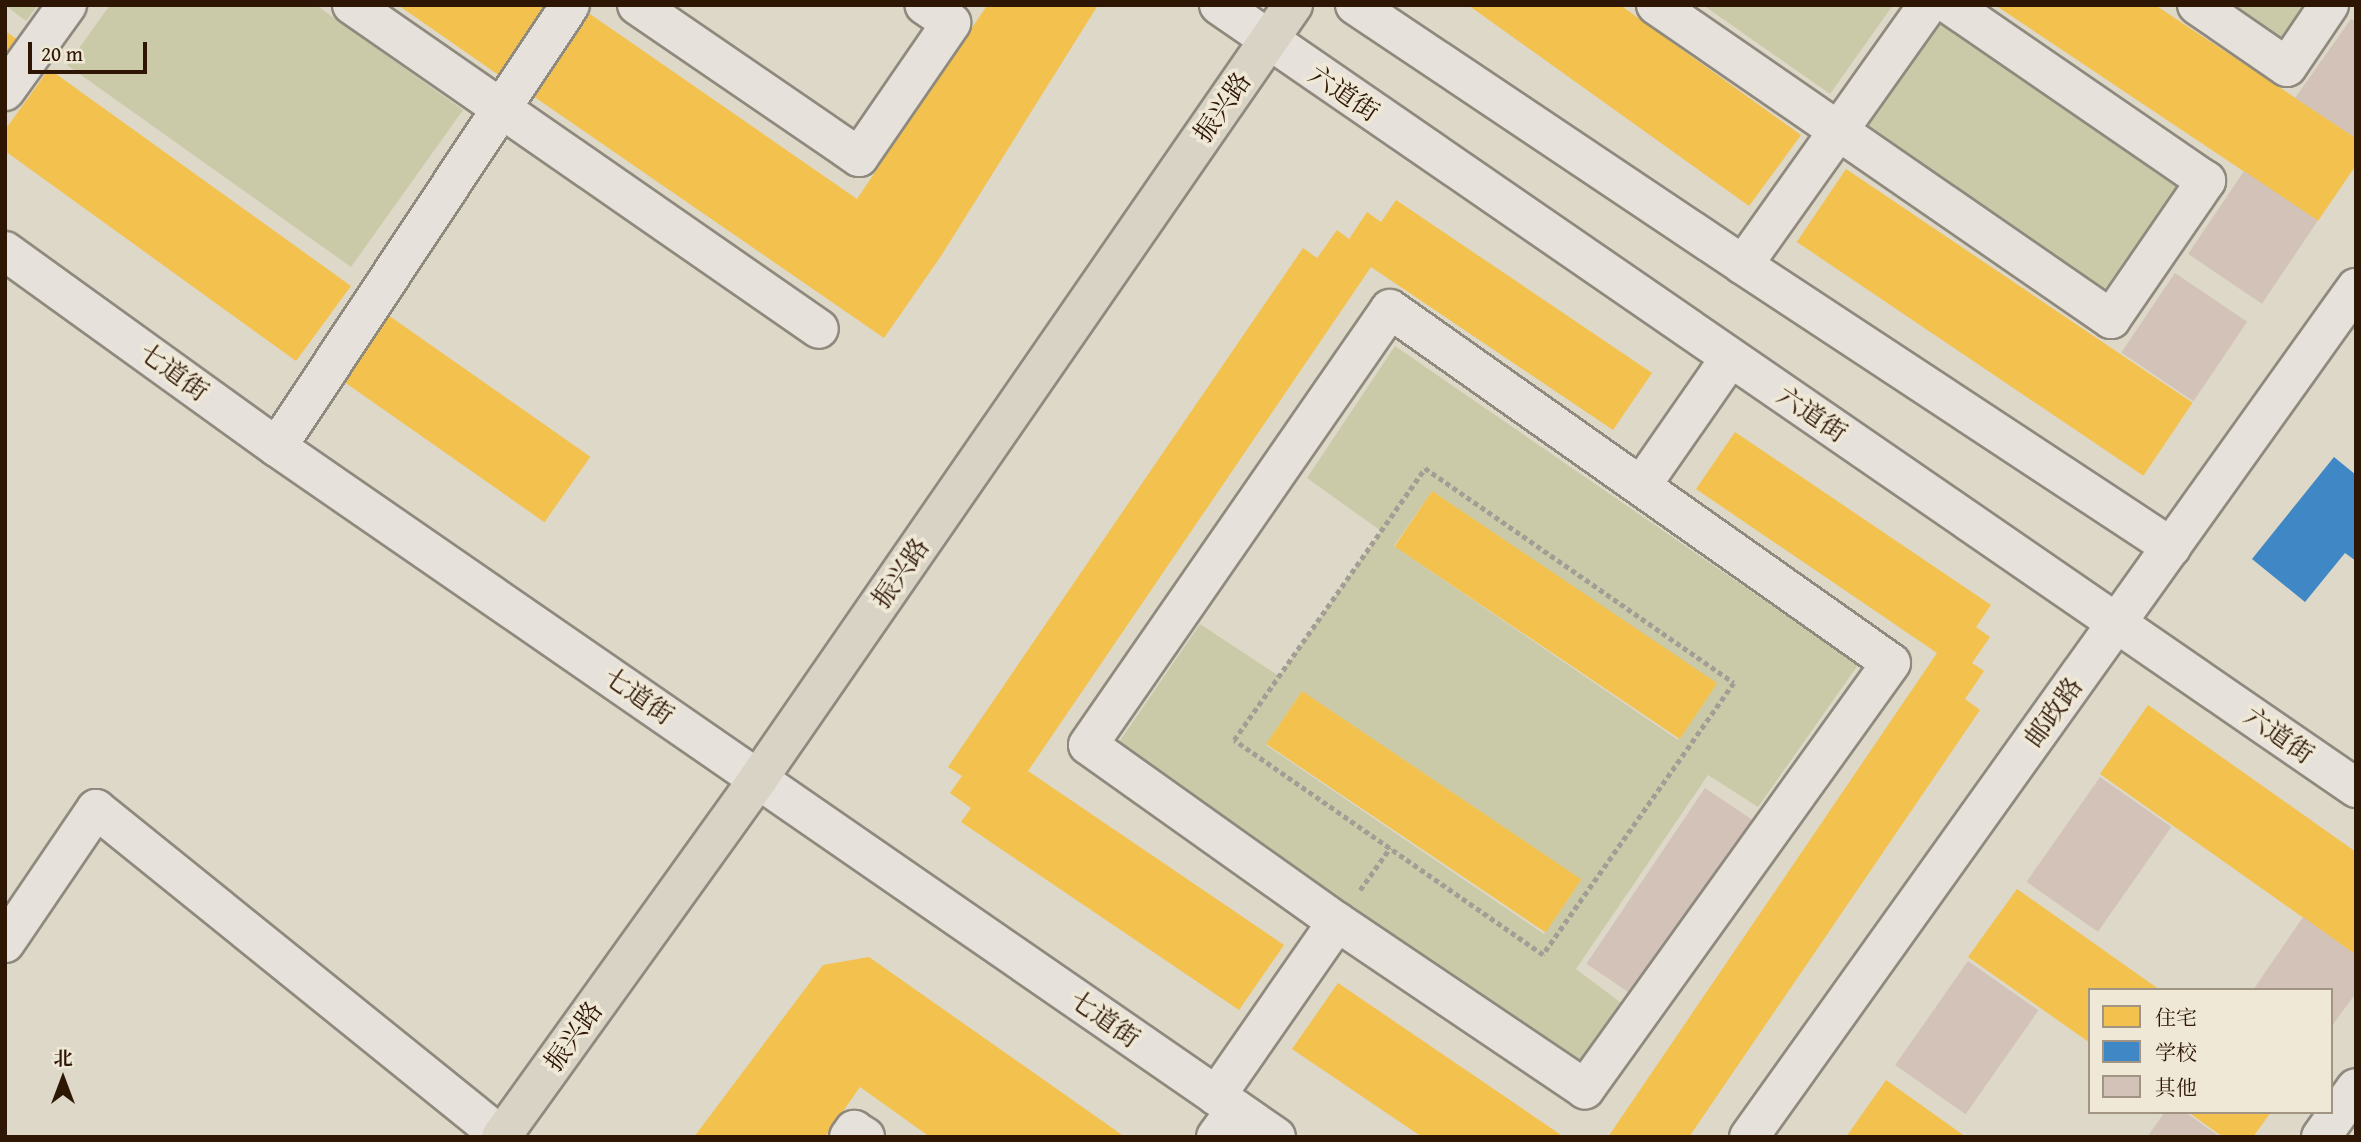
<!DOCTYPE html>
<html>
<head>
<meta charset="utf-8">
<style>
	body { margin:0 }
	#map { position:relative; width:2361px; height:1142px; overflow:hidden; background:#ded8c8; font-family:"Gentium Book Plus","Noto Serif SC",serif }
	div>[style] { position:absolute }
	[style*='--x'] { left:calc(var(--x)*1px); top:calc(var(--y)*1px); width:calc(var(--w)*1px); rotate:calc(var(--a)*1deg) }
	.green>* { inset:0; background:#cacaa9; transform-origin:0 0 }
	.homes>* { inset:0; background:#f2c14e; transform-origin:0 0 }
	.schools>* { inset:0; background:#3f88c5 }
	.building>* { inset:0; background:#d2c2b8; transform-origin:0 0 }
	.path>* { height:4.5px; margin-top:-2.25px; transform-origin:0; background:repeating-linear-gradient(90deg,#a29d95 0 5px,transparent 0 8.5px) }
	.roads { filter:drop-shadow(2px 0 #8f897e) drop-shadow(-2px 0 #8f897e) drop-shadow(0 2px #8f897e) drop-shadow(0 -2px #8f897e) }
	.minor>* { height:38px; margin:-19px; padding:0 19px; transform-origin:19px; border-radius:19px; background:#e6e2db }
	.major>* { height:38px; margin:-19px; padding:0 19px; transform-origin:19px; border-radius:19px; background:#d9d3c6 }
	span { translate:-50% -50%; white-space:nowrap; text-align:center; line-height:1.15; -webkit-text-stroke:7px #efe8d6; paint-order:stroke }
	.street-label { font-size:26px; color:#2e1605 }
	.frame { position:absolute; inset:0; border:7px solid #2e1605; pointer-events:none }
	.legend { position:absolute; left:2088px; top:988px; width:245px; height:126px; box-sizing:border-box; background:#efe8d6; border:2px solid #a29482; margin:0; padding:9px 12px; list-style:none; font-size:21px; color:#2e1605 }
	.legend li { display:flex; align-items:center; gap:14px; height:35px }
	.legend b { width:35px; border:2px solid #a29482 }
	.north { position:absolute; left:28px; top:1044px; width:70px; height:70px; -webkit-text-stroke:5px #efe8d6; paint-order:stroke; rotate:0deg; font-size:19px; font-weight:700; line-height:28px; text-align:center; color:#2e1605 }
	.north::after { content:''; display:block; margin:auto; width:24px; height:32px; background:#2e1605; clip-path:polygon(50% 0,100% 100%,50% 72%,0 100%) }
	.scale { position:absolute; left:28px; top:42px; width:119px; height:32px; box-sizing:border-box; border:4px solid #2e1605; border-top:0; padding-left:9px; font-size:21px; line-height:24px; white-space:nowrap; color:#2e1605; -webkit-text-stroke:5px #efe8d6; paint-order:stroke }
</style>
</head>
<body>
<div id="map">
	<div class="green">
		<div style="clip-path:polygon(5px 5px,38px 5px,26px 21px)"></div>
		<div style="clip-path:polygon(110px 5px,316px 5px,463px 110px,351px 267px,67px 65px)"></div>
		<div style="clip-path:polygon(1703px 5px,1893px 5px,1830px 94px)"></div>
		<div style="clip-path:polygon(2226px 5px,2305px 5px,2279px 42px)"></div>
		<div style="left:1940px;top:21px;width:289px;height:128px;rotate:35deg"></div>
		<div style="clip-path:polygon(evenodd,1395px 346px,1858px 665px,1758px 807px,1708px 775px,1576px 969px,1624px 1005px,1581px 1067px,1117px 745px,1200px 624px,1279px 676px,1381px 531px,1307px 478px,1395px 346px,1432px 491px,1715px 684px,1678px 740px,1394px 546px,1432px 491px,1395px 346px,1302px 691px,1581px 880px,1544px 934px,1266px 745px,1302px 691px)"></div>
	</div>
	<div class="homes">
		<div style="clip-path:polygon(398px 5px,549px 5px,500px 76px)"></div>
		<div style="clip-path:polygon(983px 5px,1098px 5px,941px 256px,884px 338px,533px 96px,590px 14px,857px 199px,986px 7px)"></div>
		<div style="clip-path:polygon(1468px 5px,1620px 5px,1801px 135px,1749px 206px)"></div>
		<div style="clip-path:polygon(1995px 5px,2155px 5px,2356px 138px,2356px 165px,2318px 221px)"></div>
		<div style="clip-path:polygon(5px 31px,24px 44px,5px 70px)"></div>
		<div style="clip-path:polygon(49px 69px,351px 286px,296px 361px,5px 151px,5px 130px)"></div>
		<div style="left:1846px;top:169px;width:418px;height:88px;rotate:34deg"></div>
		<div style="clip-path:polygon(1396px 200px,1652px 373px,1613px 430px,1371px 267px,1028px 771px,1284px 945px,1239px 1010px,961px 822px,971px 808px,950px 793px,962px 776px,948px 767px,1303px 248px,1317px 258px,1337px 230px,1349px 239px,1367px 212px,1381px 222px)"></div>
		<div style="left:388px;top:315px;width:247px;height:80px;rotate:35deg"></div>
		<div style="clip-path:polygon(1735px 432px,1991px 605px,1976px 627px,1990px 637px,1972px 663px,1984px 671px,1965px 699px,1980px 710px,1689px 1137px,1608px 1137px,1937px 653px,1696px 489px)"></div>
		<div style="left:1432px;top:491px;width:344px;height:67px;rotate:34deg"></div>
		<div style="left:1302px;top:691px;width:337px;height:64px;rotate:34deg"></div>
		<div style="clip-path:polygon(2148px 705px,2356px 852px,2356px 955px,2100px 774px)"></div>
		<div style="clip-path:polygon(2017px 889px,2160px 990px,2090px 990px,2090px 1043px,1968px 957px)"></div>
		<div style="clip-path:polygon(869px 957px,1125px 1137px,930px 1137px,860px 1087px,825px 1137px,694px 1137px,823px 965px)"></div>
		<div style="clip-path:polygon(1338px 983px,1564px 1137px,1422px 1137px,1292px 1049px)"></div>
		<div style="clip-path:polygon(1886px 1080px,1966px 1137px,1846px 1137px)"></div>
		<div style="clip-path:polygon(2188px 1112px,2271px 1112px,2253px 1137px,2223px 1137px)"></div>
	</div>
	<div class="schools">
		<div style="clip-path:polygon(2334px 457px,2356px 475px,2356px 561px,2345px 553px,2305px 602px,2252px 559px)"></div>
	</div>
	<div class="building">
		<div style="clip-path:polygon(2351px 19px,2356px 22px,2356px 138px,2295px 98px)"></div>
		<div style="left:2244px;top:171px;width:89px;height:100px;rotate:34deg"></div>
		<div style="left:2175px;top:273px;width:87px;height:96px;rotate:34deg"></div>
		<div style="left:2100px;top:777px;width:87px;height:128px;rotate:35deg"></div>
		<div style="left:1705px;top:788px;width:62px;height:212px;rotate:34deg"></div>
		<div style="clip-path:polygon(2303px 917px,2356px 955px,2356px 993px,2331px 1027px,2331px 990px,2253px 990px)"></div>
		<div style="left:1968px;top:961px;width:86px;height:127px;rotate:35deg"></div>
		<div style="clip-path:polygon(2165px 1112px,2185px 1112px,2220px 1137px,2147px 1137px)"></div>
	</div>
	<div class="path">
		<div style="--x:1425;--y:468;--w:376;--a:34.8"></div>
		<div style="--x:1734;--y:683;--w:332;--a:125.1"></div>
		<div style="--x:1543;--y:955;--w:376;--a:-145.2"></div>
		<div style="--x:1234;--y:740;--w:332;--a:-54.9"></div>
		<div style="--x:1360;--y:890;--w:52;--a:-54.5"></div>
	</div>
	<div class="roads">
		<div class="minor">
			<div style="--x:352;--y:5;--w:568;--a:34.75"></div>
			<div style="--x:637;--y:5;--w:269;--a:34.4"></div>
			<div style="--x:859;--y:157;--w:163;--a:-55.5"></div>
			<div style="--x:951;--y:23;--w:32;--a:-146"></div>
			<div style="--x:1219;--y:5;--w:1381;--a:34.55"></div>
			<div style="--x:1355;--y:5;--w:467;--a:33.8"></div>
			<div style="--x:1743;--y:265;--w:513;--a:33.38"></div>
			<div style="--x:1656;--y:5;--w:553;--a:34.61"></div>
			<div style="--x:2111;--y:319;--w:168;--a:-55.5"></div>
			<div style="--x:2206;--y:181;--w:311;--a:-145.5"></div>
			<div style="--x:2197;--y:5;--w:109;--a:34.6"></div>
			<div style="--x:2287;--y:67;--w:75;--a:-55.9"></div>
			<div style="--x:5;--y:91;--w:106;--a:-54.2"></div>
			<div style="--x:5;--y:251;--w:335;--a:35.8"></div>
			<div style="--x:277;--y:447;--w:1214;--a:34.63"></div>
			<div style="--x:1743;--y:265;--w:319;--a:-54.6"></div>
			<div style="--x:277;--y:447;--w:530;--a:-56.46"></div>
			<div style="--x:1641;--y:486;--w:156;--a:-55.2"></div>
			<div style="--x:5;--y:943;--w:162;--a:-55.8"></div>
			<div style="--x:96;--y:809;--w:521;--a:38.92"></div>
			<div style="--x:1216;--y:1096;--w:212;--a:-55.2"></div>
			<div style="--x:1337;--y:922;--w:305;--a:-144.6"></div>
			<div style="--x:1088;--y:745;--w:530;--a:-55.29"></div>
			<div style="--x:1390;--y:309;--w:613;--a:35.24"></div>
			<div style="--x:1891;--y:663;--w:525;--a:125.69"></div>
			<div style="--x:1585;--y:1089;--w:299;--a:-146"></div>
			<div style="--x:849;--y:1137;--w:9;--a:-54"></div>
			<div style="--x:854;--y:1130;--w:13;--a:32"></div>
			<div style="--x:1216;--y:1137;--w:34;--a:-54"></div>
			<div style="--x:1749;--y:1137;--w:1044;--a:-54.44"></div>
			<div style="--x:2321;--y:1137;--w:60;--a:-54.5"></div>
		</div>
		<div class="major">
			<div style="--x:501;--y:1137;--w:441;--a:-54.3"></div>
			<div style="--x:758;--y:779;--w:941;--a:-55.35"></div>
		</div>
	</div>
	<div class="street-label">
		<span style="left:1344px;top:93px;rotate:34deg">六道街</span>
		<span style="left:1222px;top:107px;rotate:-55deg">振兴路</span>
		<span style="left:174px;top:372px;rotate:36deg">七道街</span>
		<span style="left:1812px;top:414px;rotate:34deg">六道街</span>
		<span style="left:900px;top:573px;rotate:-55deg">振兴路</span>
		<span style="left:639px;top:696px;rotate:35deg">七道街</span>
		<span style="left:2053px;top:712px;rotate:-54deg">邮政路</span>
		<span style="left:2279px;top:735px;rotate:35deg">六道街</span>
		<span style="left:1105px;top:1019px;rotate:35deg">七道街</span>
		<span style="left:573px;top:1036px;rotate:-54deg">振兴路</span>
	</div>
	<div class="frame"></div>
	<ul class="legend">
	<li><b style="height:19px;background:#f2c14e"></b>住宅</li>
	<li><b style="height:19px;background:#3f88c5"></b>学校</li>
	<li><b style="height:19px;background:#d2c2b8"></b>其他</li>
	</ul>
	<div class="north">北</div>
	<div class="scale">20 m</div>
</div>
</body>
</html>
